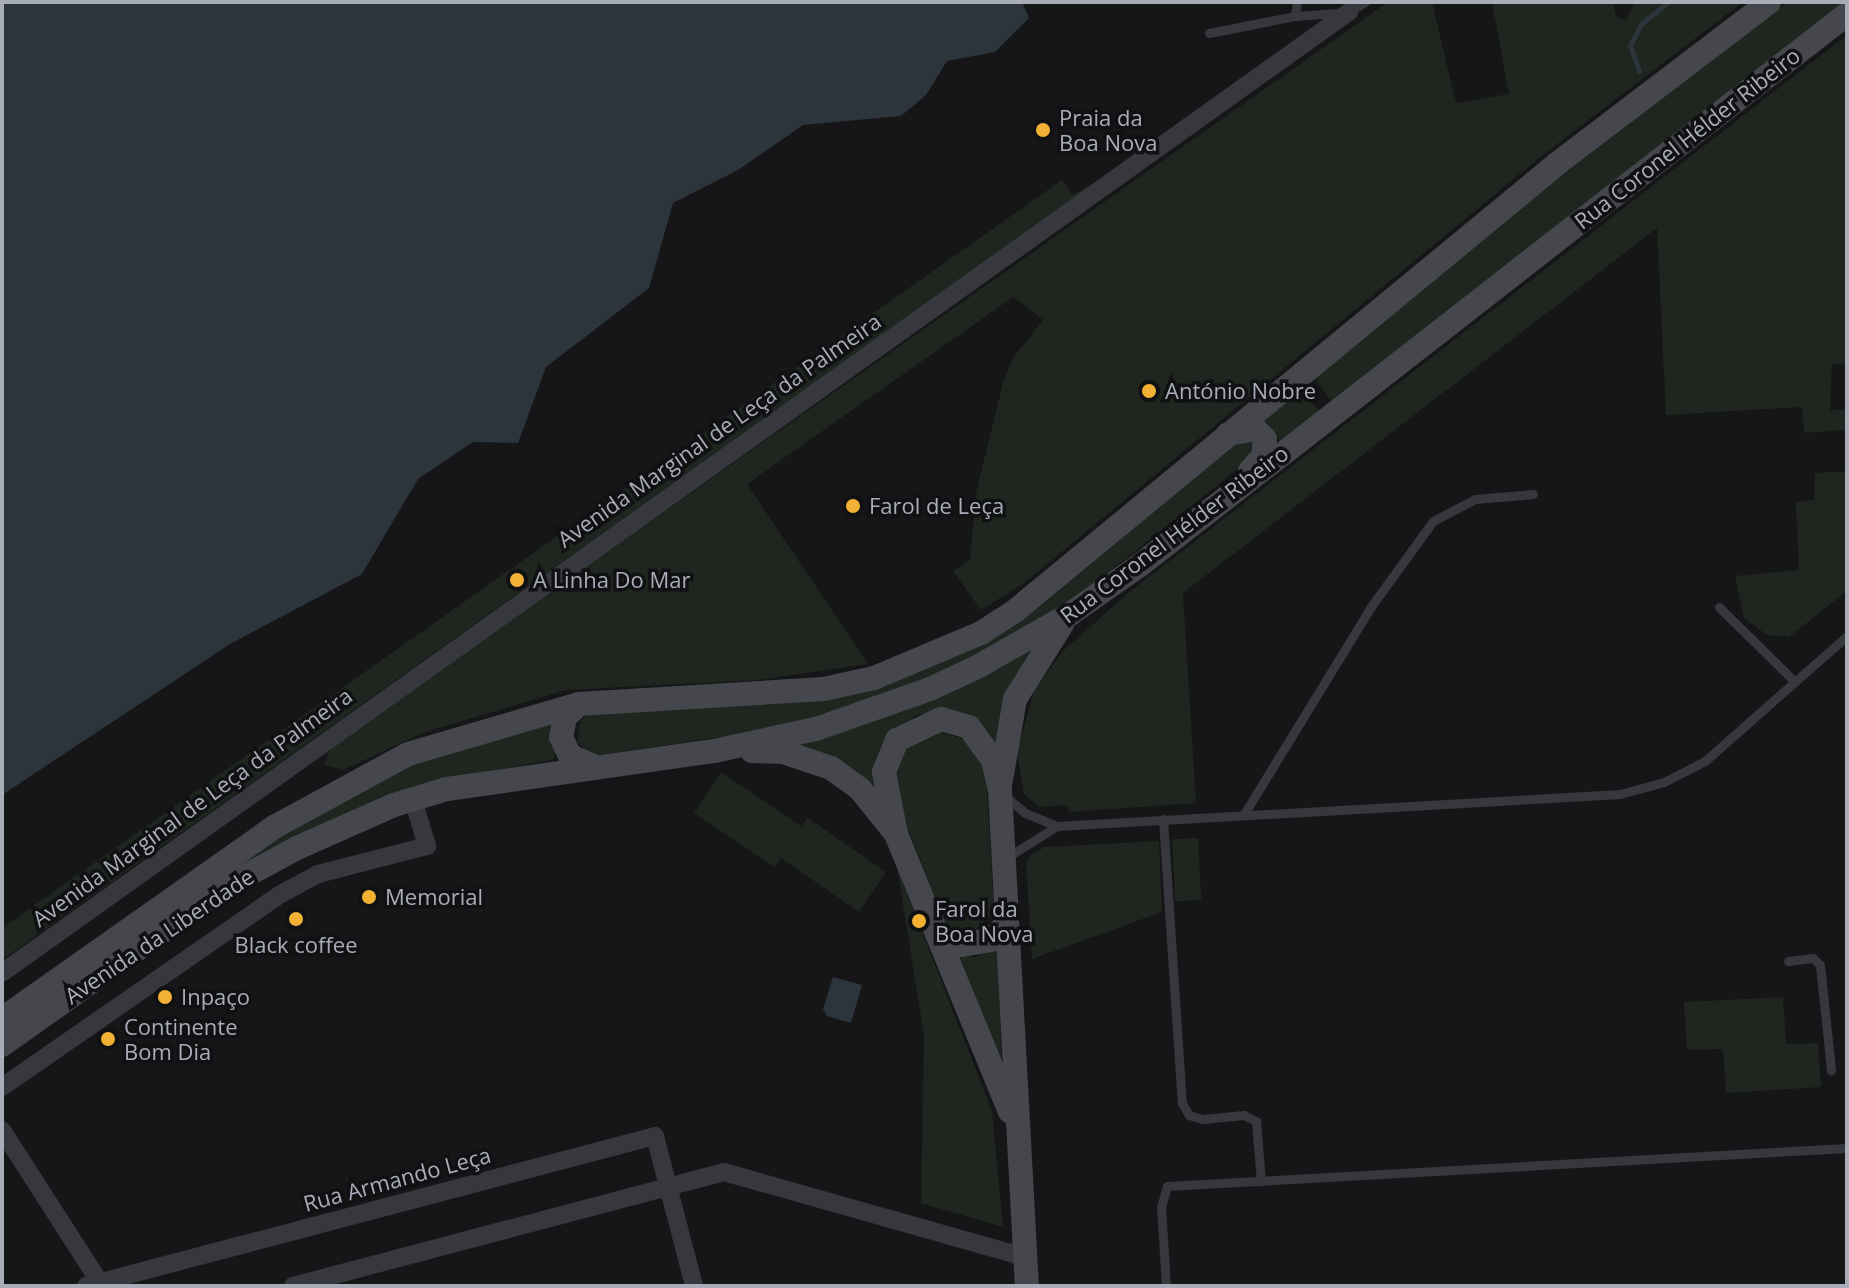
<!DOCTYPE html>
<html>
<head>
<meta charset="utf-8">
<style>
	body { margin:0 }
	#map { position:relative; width:1849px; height:1288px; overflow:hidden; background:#161618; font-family:"Open Sans",sans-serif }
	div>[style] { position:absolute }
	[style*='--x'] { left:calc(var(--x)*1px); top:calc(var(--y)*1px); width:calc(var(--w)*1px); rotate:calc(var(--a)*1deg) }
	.green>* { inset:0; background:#1e261f; transform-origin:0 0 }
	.water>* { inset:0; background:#2c353c }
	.stream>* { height:5px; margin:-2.5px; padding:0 2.5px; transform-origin:2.5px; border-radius:2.5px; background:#2c353c }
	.lane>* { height:9px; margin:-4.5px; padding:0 4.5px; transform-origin:4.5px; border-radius:4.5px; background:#37383d }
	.street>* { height:18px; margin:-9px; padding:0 9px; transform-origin:9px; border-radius:9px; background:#37383d }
	.secondary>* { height:24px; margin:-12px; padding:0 12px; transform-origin:12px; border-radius:12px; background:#45474d }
	.dots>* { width:22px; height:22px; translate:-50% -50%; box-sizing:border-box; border:4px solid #111113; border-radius:50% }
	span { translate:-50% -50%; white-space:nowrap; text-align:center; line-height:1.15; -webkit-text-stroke:7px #111113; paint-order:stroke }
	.poi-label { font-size:22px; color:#a8adb8 }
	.left { translate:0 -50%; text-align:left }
	.street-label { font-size:22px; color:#a8adb8 }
	.frame { position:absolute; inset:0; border:4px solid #a8adb8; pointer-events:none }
</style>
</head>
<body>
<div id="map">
	<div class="green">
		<div style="clip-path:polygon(1388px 2px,1432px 2px,1456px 103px,1509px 94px,1492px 2px,1613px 2px,1616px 17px,1626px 20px,1635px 2px,1743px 2px,1539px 158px,1024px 583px,981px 610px,953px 571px,970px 559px,976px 493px,1003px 383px,1013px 358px,1043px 320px,1013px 297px,747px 484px,868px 664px,758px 680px,566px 690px,425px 732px,343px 770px,324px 765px,332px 746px)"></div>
		<div style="clip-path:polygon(1787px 2px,1843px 2px,1333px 403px,1314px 378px,1537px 195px)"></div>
		<div style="clip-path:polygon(1847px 35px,1847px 363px,1832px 364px,1830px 410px,1847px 410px,1847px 430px,1804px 433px,1802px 407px,1666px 415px,1657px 228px,1183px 593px,1196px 803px,1069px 812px,1067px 805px,1039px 807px,1024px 794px,1017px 752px,1034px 691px,1062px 652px,1127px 594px)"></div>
		<div style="clip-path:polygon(1062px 180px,1072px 195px,1092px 185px,2px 960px,2px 928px)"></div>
		<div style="clip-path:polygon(1301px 388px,1320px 412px,1280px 444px,1277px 433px,1262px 420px)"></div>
		<div style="clip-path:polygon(1239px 441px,1252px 444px,1249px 460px,1089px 588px,984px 651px,896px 692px,822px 716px,734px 735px,592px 756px,577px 742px,581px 720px,589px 715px,812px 701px,988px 640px,1041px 606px)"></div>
		<div style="clip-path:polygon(1847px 471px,1847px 591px,1789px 637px,1767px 635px,1744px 618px,1735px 576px,1799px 570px,1796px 502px,1814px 500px,1815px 473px)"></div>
		<div style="clip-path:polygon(1035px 646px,1006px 697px,996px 746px,946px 711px,916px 715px,880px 747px,875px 792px,790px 745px)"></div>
		<div style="clip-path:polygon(551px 719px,555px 759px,435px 782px,204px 892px,292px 826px,434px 754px)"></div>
		<div style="clip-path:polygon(937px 731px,967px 740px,986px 773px,994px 911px,973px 933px,952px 929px,945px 921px,893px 793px,892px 767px,903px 747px)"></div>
		<div style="clip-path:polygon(721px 772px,801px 826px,808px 818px,886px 872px,859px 912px,781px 858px,774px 867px,694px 813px)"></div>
		<div style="left:1198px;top:838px;width:62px;height:26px;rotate:87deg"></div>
		<div style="clip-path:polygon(1159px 841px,1162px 912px,1032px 959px,1026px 863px,1032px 854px,1045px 847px)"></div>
		<div style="clip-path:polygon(897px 867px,992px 1111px,1003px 1227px,921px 1203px,924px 1035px)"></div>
		<div style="clip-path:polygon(997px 947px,1002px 1067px,960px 956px,975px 957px)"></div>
		<div style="clip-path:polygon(1783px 997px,1786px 1044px,1818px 1043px,1821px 1087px,1726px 1093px,1723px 1049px,1687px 1050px,1684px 1002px)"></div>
	</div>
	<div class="water">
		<div style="clip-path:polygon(2px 2px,1022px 2px,1029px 18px,995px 52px,947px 61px,926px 95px,901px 116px,803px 125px,738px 170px,673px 203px,649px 288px,546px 367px,518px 443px,473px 442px,418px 479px,362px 574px,230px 644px,2px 795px)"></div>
		<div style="clip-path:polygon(833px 977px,862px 985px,851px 1023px,827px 1016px,823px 1009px)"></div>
	</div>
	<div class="stream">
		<div style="--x:1639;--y:71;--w:28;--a:-109"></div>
		<div style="--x:1630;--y:45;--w:24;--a:-62"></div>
		<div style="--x:1641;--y:24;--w:35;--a:-39"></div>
	</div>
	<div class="lane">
		<div style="--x:1295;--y:16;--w:14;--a:-82"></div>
		<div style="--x:1209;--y:33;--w:88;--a:-11.2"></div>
		<div style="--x:1295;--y:16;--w:54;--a:-4.2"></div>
		<div style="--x:1349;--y:12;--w:19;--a:-32"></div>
		<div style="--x:1719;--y:607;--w:107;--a:44.6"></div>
		<div style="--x:1005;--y:796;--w:26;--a:40"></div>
		<div style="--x:1025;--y:813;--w:35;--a:22"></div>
		<div style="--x:1244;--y:814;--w:241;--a:-58.5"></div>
		<div style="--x:1370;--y:608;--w:107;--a:-54.1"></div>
		<div style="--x:1433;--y:521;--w:47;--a:-27.6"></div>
		<div style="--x:1475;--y:499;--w:58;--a:-4.9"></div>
		<div style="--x:1163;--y:819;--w:285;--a:86.2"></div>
		<div style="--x:1182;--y:1103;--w:14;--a:60"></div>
		<div style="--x:1189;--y:1115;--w:14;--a:17"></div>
		<div style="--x:1202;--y:1119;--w:42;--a:-5.4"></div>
		<div style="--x:1244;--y:1115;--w:13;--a:27"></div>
		<div style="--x:1256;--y:1121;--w:61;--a:85.3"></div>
		<div style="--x:1009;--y:856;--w:57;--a:-32"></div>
		<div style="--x:1057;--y:826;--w:564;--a:-3.25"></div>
		<div style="--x:1620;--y:794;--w:46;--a:-15.3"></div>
		<div style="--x:1664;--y:782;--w:46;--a:-27.1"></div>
		<div style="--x:1705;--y:761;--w:189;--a:-41.4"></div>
		<div style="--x:1788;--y:961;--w:25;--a:-7"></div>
		<div style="--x:1813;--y:958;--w:10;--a:45"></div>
		<div style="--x:1820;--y:965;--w:106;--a:84"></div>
		<div style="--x:1166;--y:1286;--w:79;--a:-93.6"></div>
		<div style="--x:1161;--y:1207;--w:22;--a:-74"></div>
		<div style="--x:1167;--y:1186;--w:681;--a:-3.2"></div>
	</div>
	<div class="street">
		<div style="--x:2;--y:973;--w:1655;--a:-35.51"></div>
		<div style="--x:2;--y:1087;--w:337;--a:-34.7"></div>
		<div style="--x:279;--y:895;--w:44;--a:-28.3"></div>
		<div style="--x:318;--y:874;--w:113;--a:-14.4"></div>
		<div style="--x:427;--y:846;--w:49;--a:-106.6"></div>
		<div style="--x:2;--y:1130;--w:185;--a:57.3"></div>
		<div style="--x:86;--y:1286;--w:588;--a:-14.77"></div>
		<div style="--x:655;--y:1136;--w:155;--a:75.4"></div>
		<div style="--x:293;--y:1286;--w:446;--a:-14.8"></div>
		<div style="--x:724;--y:1172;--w:313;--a:15.8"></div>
	</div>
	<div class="secondary">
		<div style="--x:1228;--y:434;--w:27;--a:-10"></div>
		<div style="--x:1255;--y:429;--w:14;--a:45"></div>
		<div style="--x:1265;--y:439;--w:17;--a:97"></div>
		<div style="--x:1263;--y:456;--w:20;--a:131"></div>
		<div style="--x:579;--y:704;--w:19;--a:137"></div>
		<div style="--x:565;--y:717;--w:20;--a:101"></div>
		<div style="--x:561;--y:737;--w:21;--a:65"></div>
		<div style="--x:570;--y:756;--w:26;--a:23"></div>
		<div style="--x:752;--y:751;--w:31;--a:2"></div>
		<div style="--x:783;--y:752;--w:51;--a:18.4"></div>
		<div style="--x:831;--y:768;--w:36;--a:36"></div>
		<div style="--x:860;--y:789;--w:58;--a:51.3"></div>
		<div style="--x:896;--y:834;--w:300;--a:67.7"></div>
		<div style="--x:1001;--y:780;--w:82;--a:-80.2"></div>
		<div style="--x:1015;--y:699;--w:89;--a:-57.9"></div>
		<div style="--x:896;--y:834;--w:63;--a:-101"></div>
		<div style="--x:884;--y:772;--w:35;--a:-68"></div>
		<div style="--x:897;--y:740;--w:49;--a:-25.5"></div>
		<div style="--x:941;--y:719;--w:29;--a:16"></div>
		<div style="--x:969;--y:727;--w:41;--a:54"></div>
		<div style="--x:993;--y:760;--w:31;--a:77"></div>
		<div style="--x:1000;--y:790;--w:497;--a:86.9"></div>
		<div style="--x:940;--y:938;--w:23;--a:18"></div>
		<div style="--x:962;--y:945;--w:28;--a:-10"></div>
		<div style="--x:990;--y:940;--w:22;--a:-43"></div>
		<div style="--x:2;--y:1019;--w:335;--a:-35.2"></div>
		<div style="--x:276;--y:826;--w:150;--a:-28.6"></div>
		<div style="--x:408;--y:754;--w:178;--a:-16.3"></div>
		<div style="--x:579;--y:704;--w:245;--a:-3.5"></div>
		<div style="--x:824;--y:689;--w:51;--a:-12.4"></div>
		<div style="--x:874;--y:678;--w:116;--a:-22.8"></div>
		<div style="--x:981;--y:633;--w:40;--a:-32.9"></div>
		<div style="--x:1015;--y:611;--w:704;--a:-39.52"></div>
		<div style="--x:1558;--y:163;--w:265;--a:-37.3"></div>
		<div style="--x:2;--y:1045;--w:273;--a:-35.3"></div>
		<div style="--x:225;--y:887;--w:82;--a:-28.4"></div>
		<div style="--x:297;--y:848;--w:106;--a:-23.9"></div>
		<div style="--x:394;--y:805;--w:55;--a:-16.8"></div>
		<div style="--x:447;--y:789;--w:270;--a:-8.1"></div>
		<div style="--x:714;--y:751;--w:104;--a:-12.2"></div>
		<div style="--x:816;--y:729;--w:121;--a:-19.3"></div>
		<div style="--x:930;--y:689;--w:54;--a:-25.1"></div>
		<div style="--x:979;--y:666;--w:105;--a:-29.7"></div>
		<div style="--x:1070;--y:614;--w:85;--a:-35"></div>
		<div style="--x:1140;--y:565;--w:896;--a:-37.93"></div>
	</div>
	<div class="dots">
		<div style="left:1043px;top:130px;background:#f2b134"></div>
		<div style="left:1149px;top:391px;background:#f2b134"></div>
		<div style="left:853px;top:506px;background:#f2b134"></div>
		<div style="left:517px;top:580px;background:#f2b134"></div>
		<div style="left:369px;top:897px;background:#f2b134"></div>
		<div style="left:296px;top:919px;background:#f2b134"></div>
		<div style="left:919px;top:921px;background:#f2b134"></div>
		<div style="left:165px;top:997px;background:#f2b134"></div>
		<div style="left:108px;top:1039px;background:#f2b134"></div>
	</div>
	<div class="poi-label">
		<span class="left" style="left:1059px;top:130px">Praia da<br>Boa Nova</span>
		<span class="left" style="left:1165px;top:391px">António Nobre</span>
		<span class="left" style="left:869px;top:506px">Farol de Leça</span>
		<span class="left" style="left:533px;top:580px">A Linha Do Mar</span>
		<span class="left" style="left:385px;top:897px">Memorial</span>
		<span class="left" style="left:935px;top:921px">Farol da<br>Boa Nova</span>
		<span style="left:296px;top:945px">Black coffee</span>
		<span class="left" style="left:181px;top:997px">Inpaço</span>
		<span class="left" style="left:124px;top:1039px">Continente<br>Bom Dia</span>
	</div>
	<div class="street-label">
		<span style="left:1687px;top:138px;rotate:-38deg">Rua Coronel Hélder Ribeiro</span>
		<span style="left:719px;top:430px;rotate:-35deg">Avenida Marginal de Leça da Palmeira</span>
		<span style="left:1174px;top:534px;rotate:-37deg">Rua Coronel Hélder Ribeiro</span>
		<span style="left:192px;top:807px;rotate:-36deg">Avenida Marginal de Leça da Palmeira</span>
		<span style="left:159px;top:936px;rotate:-34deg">Avenida da Liberdade</span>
		<span style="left:397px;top:1179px;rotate:-15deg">Rua Armando Leça</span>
	</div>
	<div class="frame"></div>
</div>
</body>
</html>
